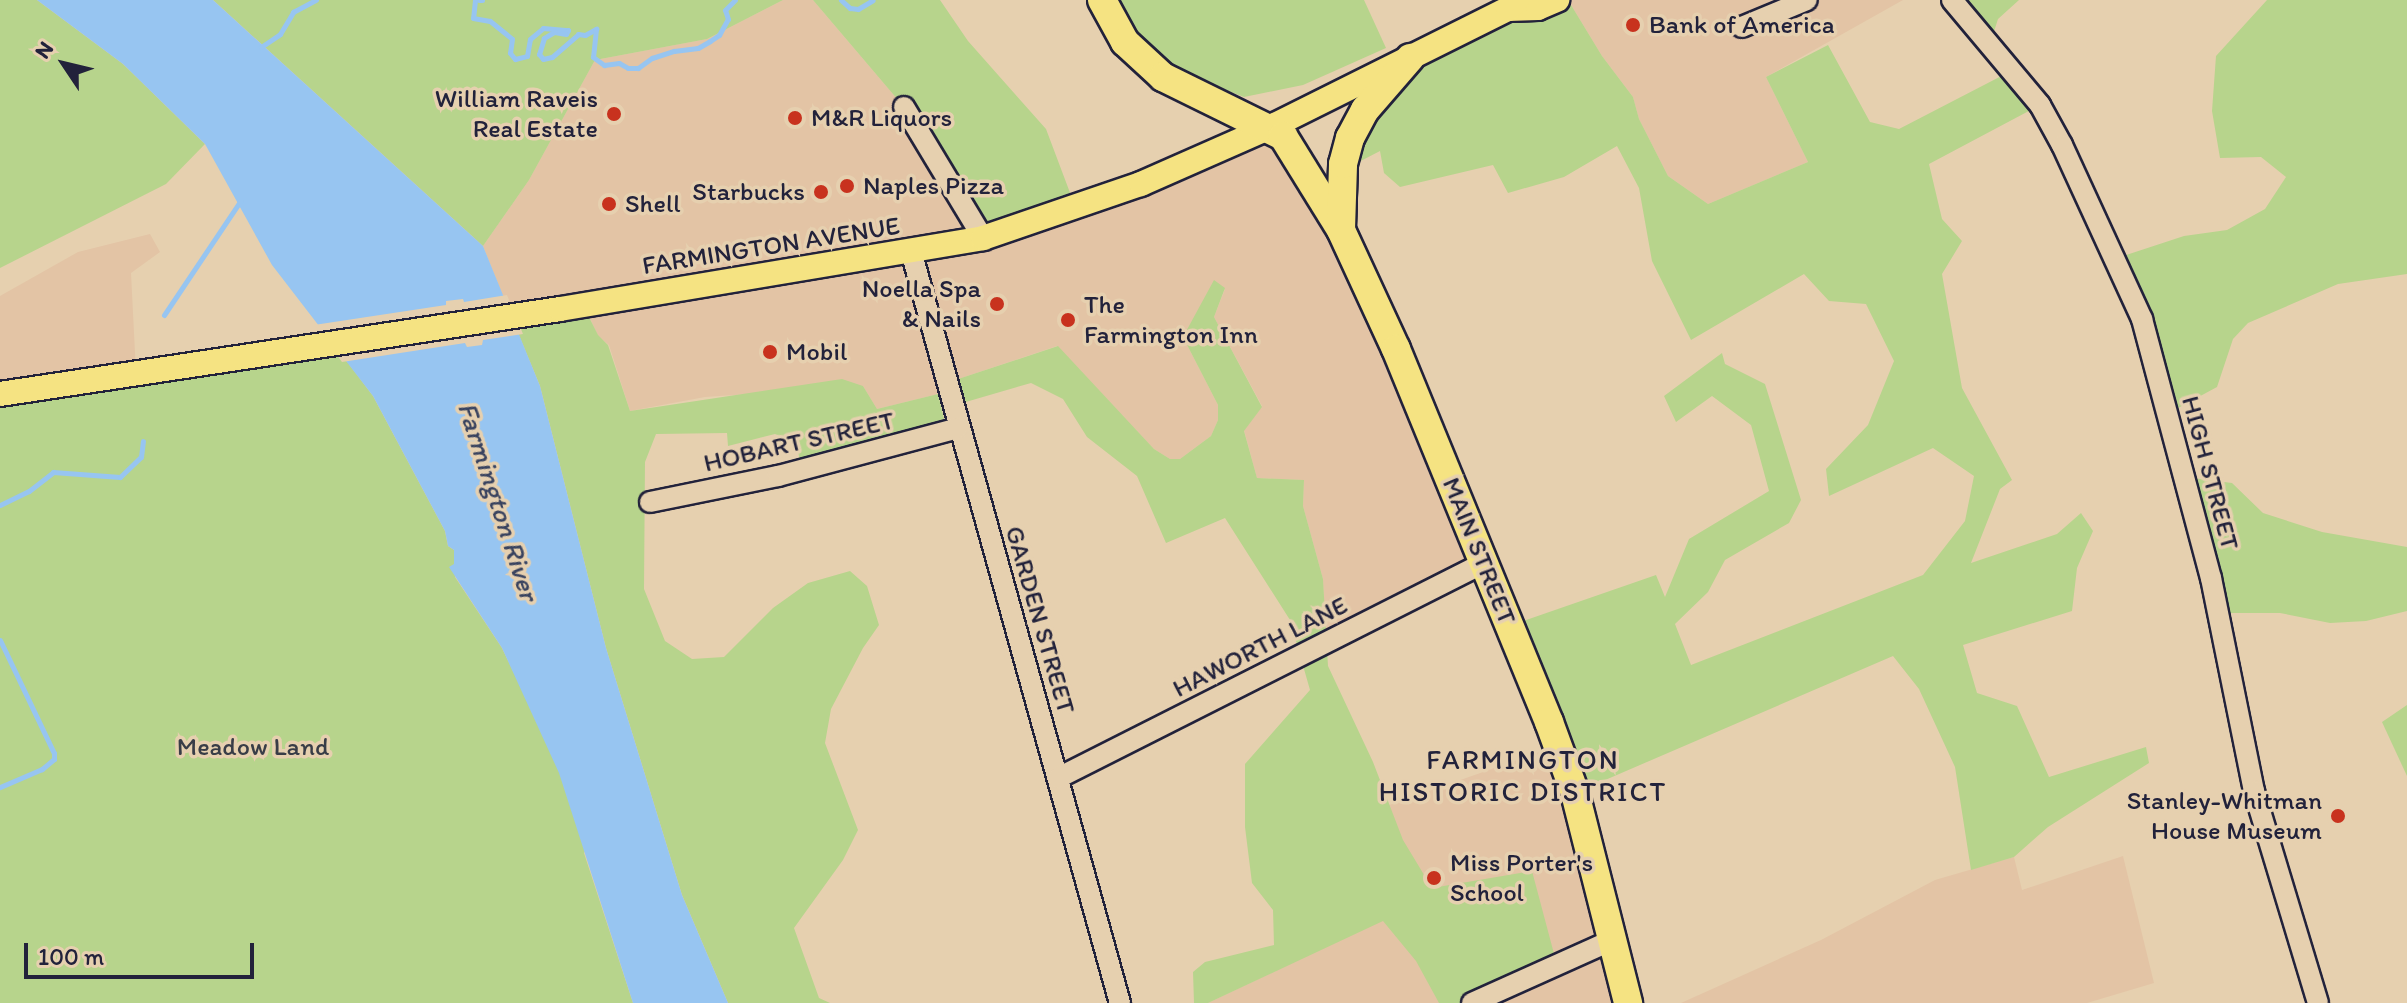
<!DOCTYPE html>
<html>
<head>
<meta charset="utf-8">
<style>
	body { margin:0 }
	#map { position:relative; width:2407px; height:1003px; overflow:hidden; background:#e6d0af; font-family:Itim,sans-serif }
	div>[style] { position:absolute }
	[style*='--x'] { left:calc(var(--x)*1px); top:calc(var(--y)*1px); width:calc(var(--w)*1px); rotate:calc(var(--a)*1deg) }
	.built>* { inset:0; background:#e3c4a5 }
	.green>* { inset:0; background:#b7d48c }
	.water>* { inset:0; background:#97c5f1 }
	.pier>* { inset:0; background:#e6d0af }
	.stream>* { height:5px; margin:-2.5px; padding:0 2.5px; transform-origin:2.5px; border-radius:2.5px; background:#97c5f1 }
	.roads { filter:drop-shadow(2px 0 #22223b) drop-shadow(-2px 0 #22223b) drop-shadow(0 2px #22223b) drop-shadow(0 -2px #22223b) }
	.minor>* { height:20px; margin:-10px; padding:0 10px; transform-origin:10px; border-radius:10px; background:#e6d0af }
	.major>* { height:24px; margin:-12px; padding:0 12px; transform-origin:12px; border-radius:12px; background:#f5e382 }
	.highway>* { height:28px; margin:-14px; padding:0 14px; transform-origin:14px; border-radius:14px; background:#f5e382 }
	.dots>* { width:22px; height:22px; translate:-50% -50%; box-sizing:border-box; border:4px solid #e6d0af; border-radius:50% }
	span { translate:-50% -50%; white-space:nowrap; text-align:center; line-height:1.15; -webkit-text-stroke:7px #e6d0af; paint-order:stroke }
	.poi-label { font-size:26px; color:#22223b }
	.left { translate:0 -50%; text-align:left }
	.right { translate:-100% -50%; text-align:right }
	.street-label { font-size:26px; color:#22223b }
	.park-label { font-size:26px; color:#383d47 }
	.water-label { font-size:28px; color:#39435f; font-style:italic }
	.neighbourhood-label { font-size:28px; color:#22223b; letter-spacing:2px }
	.north { position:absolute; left:24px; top:24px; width:80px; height:80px; -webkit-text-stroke:6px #e6d0af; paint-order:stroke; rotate:305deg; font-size:22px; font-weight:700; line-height:32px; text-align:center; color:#22223b }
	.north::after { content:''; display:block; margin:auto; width:28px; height:36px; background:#22223b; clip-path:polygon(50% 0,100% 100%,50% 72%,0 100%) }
	.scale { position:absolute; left:24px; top:943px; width:230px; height:36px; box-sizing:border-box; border:4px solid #22223b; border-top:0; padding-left:10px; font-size:24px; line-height:28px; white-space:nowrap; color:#22223b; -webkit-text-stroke:6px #e6d0af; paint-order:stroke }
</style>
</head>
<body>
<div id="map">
	<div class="built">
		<div style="clip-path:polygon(783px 0,813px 0,904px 107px,983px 237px,1283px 136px,1485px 562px,1326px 642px,1323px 579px,1303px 506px,1304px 480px,1257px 478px,1244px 430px,1262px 406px,1214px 317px,1225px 289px,1183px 337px,1218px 405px,1218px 420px,1211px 436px,1180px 459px,1170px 459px,1154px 449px,1057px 346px,946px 383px,938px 394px,877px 409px,863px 386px,705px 397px,630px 411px,609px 345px,598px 336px,584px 305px,511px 316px,483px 246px,529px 180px,595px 60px,707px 39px)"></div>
		<div style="clip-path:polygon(1568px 0,1903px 0,1766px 77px,1808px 162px,1708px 204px,1668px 176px,1639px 119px,1633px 97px,1602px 56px)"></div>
		<div style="clip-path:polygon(150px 234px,160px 252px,131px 273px,136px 373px,0 394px,0 296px,78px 252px)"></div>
		<div style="clip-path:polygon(1557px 746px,1628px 1003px,1208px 1003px,1277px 970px,1270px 847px)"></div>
		<div style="clip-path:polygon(2123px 856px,2154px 983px,2087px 1003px,1681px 1003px,1821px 940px,1935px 880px,2014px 857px,2022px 890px)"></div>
	</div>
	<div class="green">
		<div style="clip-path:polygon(0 0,37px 0,123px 64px,205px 144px,166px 184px,0 268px)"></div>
		<div style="clip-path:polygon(213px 0,783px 0,707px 39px,595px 60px,529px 180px,483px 246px)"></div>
		<div style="clip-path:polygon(813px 0,940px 0,968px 41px,1046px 129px,1075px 206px,983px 238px,904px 107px)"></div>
		<div style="clip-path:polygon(1112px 0,1364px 0,1386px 48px,1303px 85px,1244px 97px,1191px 77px,1150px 53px)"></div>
		<div style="clip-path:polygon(1568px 0,1602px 56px,1633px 97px,1639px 119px,1668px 176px,1708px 204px,1808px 162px,1766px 77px,1828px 45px,1870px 122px,1899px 129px,2013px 70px,2040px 105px,1929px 164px,1942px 219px,1962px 241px,1942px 274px,1962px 388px,2012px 480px,2000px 489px,1971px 563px,2057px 534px,2081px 513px,2093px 531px,2077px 568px,2072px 611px,1963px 645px,1977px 693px,2017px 706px,2049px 777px,2146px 747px,2149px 763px,2048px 827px,2014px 857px,1971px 870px,1955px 767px,1919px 689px,1893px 656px,1575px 793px,1509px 626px,1656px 575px,1665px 597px,1689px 539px,1769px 491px,1751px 425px,1712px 396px,1676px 422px,1664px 396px,1722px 353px,1725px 364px,1765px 384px,1801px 500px,1789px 523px,1725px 560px,1708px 592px,1675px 624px,1691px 665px,1923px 575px,1965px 521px,1974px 476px,1933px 448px,1829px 496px,1826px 469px,1868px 425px,1894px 361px,1866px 304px,1829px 301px,1804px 274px,1691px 340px,1652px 261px,1639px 188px,1617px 146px,1564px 177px,1508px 193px,1493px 165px,1400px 187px,1384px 173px,1380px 151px,1351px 166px,1350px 138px,1410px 58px)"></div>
		<div style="clip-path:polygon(1952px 0,2019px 0,1998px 19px,1990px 44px)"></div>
		<div style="clip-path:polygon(2267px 0,2407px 0,2407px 274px,2338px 284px,2248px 323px,2233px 339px,2217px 387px,2167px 414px,2114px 259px,2184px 236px,2227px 230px,2265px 209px,2286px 177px,2261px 157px,2220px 158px,2212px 111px,2216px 56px)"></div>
		<div style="clip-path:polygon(1214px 280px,1225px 288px,1214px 317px,1262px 407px,1244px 431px,1257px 478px,1304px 480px,1303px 506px,1323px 579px,1328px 666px,1373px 762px,1403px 840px,1432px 888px,1532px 871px,1557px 965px,1472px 1003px,1439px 1003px,1416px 961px,1383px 921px,1208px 1003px,1194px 1003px,1193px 972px,1205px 962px,1274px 945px,1273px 910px,1252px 883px,1245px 827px,1245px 764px,1310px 690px,1290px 620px,1225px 518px,1166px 543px,1137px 476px,1087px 437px,1063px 399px,1031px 383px,952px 406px,946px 383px,1058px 346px,1154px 449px,1170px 459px,1180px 459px,1211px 436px,1218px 420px,1218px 405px,1183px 337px)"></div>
		<div style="clip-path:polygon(583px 305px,598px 335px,608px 345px,630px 411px,842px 379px,863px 386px,877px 409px,938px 394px,947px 431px,802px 471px,796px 442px,775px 434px,728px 446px,727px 433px,656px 434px,645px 462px,644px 589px,665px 641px,692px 659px,724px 657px,773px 608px,808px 583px,850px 571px,867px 586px,879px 625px,863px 648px,831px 709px,825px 743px,858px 830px,843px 860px,794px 928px,819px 998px,830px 1003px,728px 1003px,682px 895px,606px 648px,540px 386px,511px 316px)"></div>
		<div style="clip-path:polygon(333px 343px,373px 396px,445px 531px,448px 546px,454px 550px,455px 577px,502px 648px,592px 837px,584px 853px,633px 1003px,0 1003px,0 394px)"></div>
		<div style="clip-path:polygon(2184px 477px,2232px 483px,2263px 513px,2322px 532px,2407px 547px,2407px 611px,2366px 621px,2330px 623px,2280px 613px,2218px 613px)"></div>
		<div style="clip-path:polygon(2407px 705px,2407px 776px,2382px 722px)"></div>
	</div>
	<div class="water">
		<div style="clip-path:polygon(37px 0,213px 0,483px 246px,540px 386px,606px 648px,682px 895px,728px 1003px,633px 1003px,559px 773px,502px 648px,449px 567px,454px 564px,454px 550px,448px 546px,445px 531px,373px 396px,272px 265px,205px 144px,123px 64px)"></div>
	</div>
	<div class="pier">
		<div style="clip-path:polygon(507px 295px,523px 334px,483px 340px,482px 345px,467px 347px,465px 343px,342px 362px,314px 325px,446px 305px,446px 301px,463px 299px,464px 302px)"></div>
	</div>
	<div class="stream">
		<div style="--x:475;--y:0;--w:18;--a:96"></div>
		<div style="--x:473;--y:18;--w:17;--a:10"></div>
		<div style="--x:490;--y:21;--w:28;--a:39"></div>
		<div style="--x:512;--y:39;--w:14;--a:98"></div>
		<div style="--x:510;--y:53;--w:8;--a:50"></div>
		<div style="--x:515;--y:59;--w:12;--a:-14"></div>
		<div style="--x:527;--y:56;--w:17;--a:-80"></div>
		<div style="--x:530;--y:39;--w:17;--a:-40"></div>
		<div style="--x:543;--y:28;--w:25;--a:5"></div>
		<div style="--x:568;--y:30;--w:4;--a:117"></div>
		<div style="--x:566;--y:34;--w:12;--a:-171"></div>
		<div style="--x:554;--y:32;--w:12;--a:149"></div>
		<div style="--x:544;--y:38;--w:17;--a:107"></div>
		<div style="--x:539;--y:54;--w:6;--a:51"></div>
		<div style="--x:543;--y:59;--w:9;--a:-13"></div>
		<div style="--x:552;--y:57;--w:35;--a:-41"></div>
		<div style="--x:578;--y:34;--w:7;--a:8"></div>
		<div style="--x:585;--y:35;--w:13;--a:-29"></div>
		<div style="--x:596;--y:29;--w:28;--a:96"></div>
		<div style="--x:593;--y:57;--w:14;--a:36"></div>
		<div style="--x:604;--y:65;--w:15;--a:-8"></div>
		<div style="--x:619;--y:63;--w:10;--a:29"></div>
		<div style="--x:628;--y:68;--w:10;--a:0"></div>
		<div style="--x:638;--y:68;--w:17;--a:-36"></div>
		<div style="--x:652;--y:58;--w:23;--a:-18"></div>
		<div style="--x:674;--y:51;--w:24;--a:-7"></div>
		<div style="--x:698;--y:48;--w:14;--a:-30"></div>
		<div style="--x:710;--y:41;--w:11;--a:-34"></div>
		<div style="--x:719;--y:35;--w:18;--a:-61"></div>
		<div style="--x:728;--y:19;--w:9;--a:-108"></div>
		<div style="--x:725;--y:10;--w:14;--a:-45"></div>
		<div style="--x:479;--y:0;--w:3;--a:0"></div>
		<div style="--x:841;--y:0;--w:12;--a:42"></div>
		<div style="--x:850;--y:8;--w:8;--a:7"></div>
		<div style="--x:858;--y:9;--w:17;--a:-31"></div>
		<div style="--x:261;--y:47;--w:23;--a:-34"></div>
		<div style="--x:280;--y:34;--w:26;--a:-59"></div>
		<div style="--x:293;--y:12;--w:26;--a:-28"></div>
		<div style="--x:164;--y:315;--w:138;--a:-56.2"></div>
		<div style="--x:0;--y:505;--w:32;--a:-26"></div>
		<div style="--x:29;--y:491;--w:31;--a:-38"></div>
		<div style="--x:53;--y:472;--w:67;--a:4.3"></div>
		<div style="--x:120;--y:477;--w:29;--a:-44"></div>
		<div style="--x:141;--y:457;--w:16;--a:-83"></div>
		<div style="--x:0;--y:640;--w:125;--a:64.5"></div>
		<div style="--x:54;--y:753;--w:6;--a:90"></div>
		<div style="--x:54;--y:759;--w:16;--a:140"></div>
		<div style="--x:42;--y:769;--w:46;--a:156.8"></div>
	</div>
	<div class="roads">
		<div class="minor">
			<div style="--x:1952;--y:0;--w:137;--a:50"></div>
			<div style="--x:2040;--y:105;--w:46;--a:61.2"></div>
			<div style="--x:2062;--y:145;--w:192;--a:65.3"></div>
			<div style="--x:2142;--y:319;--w:268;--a:75.1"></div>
			<div style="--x:2211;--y:578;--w:217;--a:78.6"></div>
			<div style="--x:2254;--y:791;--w:221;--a:73.2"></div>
			<div style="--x:1742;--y:27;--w:70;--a:-22.6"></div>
			<div style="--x:904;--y:107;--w:153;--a:58.9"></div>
			<div style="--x:911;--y:251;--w:781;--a:74.47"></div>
			<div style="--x:650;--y:502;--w:131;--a:-11.5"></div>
			<div style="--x:778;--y:476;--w:186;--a:-14.9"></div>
			<div style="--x:1058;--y:778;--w:479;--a:-26.8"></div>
			<div style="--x:1472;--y:1003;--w:154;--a:-24.2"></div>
		</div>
		<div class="major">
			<div style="--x:1508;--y:9;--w:30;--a:-2"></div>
			<div style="--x:1538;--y:8;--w:21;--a:-23"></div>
			<div style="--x:0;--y:394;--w:566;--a:-8.63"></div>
			<div style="--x:560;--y:309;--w:429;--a:-9.5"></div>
			<div style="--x:983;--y:238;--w:167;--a:-18.9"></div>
			<div style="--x:1141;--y:184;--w:146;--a:-23.8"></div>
			<div style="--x:1275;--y:125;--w:260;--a:-26.5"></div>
			<div style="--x:1508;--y:9;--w:13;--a:-45"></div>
		</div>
		<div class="highway">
			<div style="--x:1102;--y:0;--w:48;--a:61.3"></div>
			<div style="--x:1125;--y:42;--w:52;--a:42.6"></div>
			<div style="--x:1163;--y:77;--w:134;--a:26.2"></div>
			<div style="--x:1283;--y:136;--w:110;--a:58.3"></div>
			<div style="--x:1341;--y:230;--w:131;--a:65.2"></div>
			<div style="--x:1396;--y:349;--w:403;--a:67.7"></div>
			<div style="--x:1549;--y:722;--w:76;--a:69.9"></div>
			<div style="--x:1575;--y:793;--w:217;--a:75.8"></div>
			<div style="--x:1341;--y:229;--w:65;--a:-88.2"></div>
			<div style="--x:1343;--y:164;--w:27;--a:-75"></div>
			<div style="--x:1350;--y:138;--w:32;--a:-62"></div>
			<div style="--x:1365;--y:110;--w:69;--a:-49.1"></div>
		</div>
	</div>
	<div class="dots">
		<div style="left:1633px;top:25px;background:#c8321e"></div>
		<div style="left:614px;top:114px;background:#c8321e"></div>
		<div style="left:795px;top:118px;background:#c8321e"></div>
		<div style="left:847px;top:186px;background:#c8321e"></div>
		<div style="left:821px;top:192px;background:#c8321e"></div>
		<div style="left:609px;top:204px;background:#c8321e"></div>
		<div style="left:997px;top:304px;background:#c8321e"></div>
		<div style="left:1068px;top:320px;background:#c8321e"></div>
		<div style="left:770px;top:352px;background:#c8321e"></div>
		<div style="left:2338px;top:816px;background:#c8321e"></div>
		<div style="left:1434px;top:878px;background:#c8321e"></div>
	</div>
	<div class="poi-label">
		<span class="left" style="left:1649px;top:25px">Bank of America</span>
		<span class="right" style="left:598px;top:114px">William Raveis<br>Real Estate</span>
		<span class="left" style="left:811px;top:118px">M&amp;R Liquors</span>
		<span class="left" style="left:863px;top:186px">Naples Pizza</span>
		<span class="right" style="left:805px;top:192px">Starbucks</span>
		<span class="left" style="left:625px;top:204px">Shell</span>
		<span class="right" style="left:981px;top:304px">Noella Spa<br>&amp; Nails</span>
		<span class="left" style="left:1084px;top:320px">The<br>Farmington Inn</span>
		<span class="left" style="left:786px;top:352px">Mobil</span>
		<span class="right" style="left:2322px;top:816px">Stanley-Whitman<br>House Museum</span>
		<span class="left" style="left:1450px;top:878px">Miss Porter's<br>School</span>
	</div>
	<div class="street-label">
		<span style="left:771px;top:246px;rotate:-9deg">FARMINGTON AVENUE</span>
		<span style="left:799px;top:442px;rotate:-13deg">HOBART STREET</span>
		<span style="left:2210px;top:473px;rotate:75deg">HIGH STREET</span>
		<span style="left:1479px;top:551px;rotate:68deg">MAIN STREET</span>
		<span style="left:1040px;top:620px;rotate:74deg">GARDEN STREET</span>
		<span style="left:1260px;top:647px;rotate:-27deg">HAWORTH LANE</span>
	</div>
	<div class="park-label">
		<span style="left:253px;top:747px">Meadow Land</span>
	</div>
	<div class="water-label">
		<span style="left:499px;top:501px;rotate:72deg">Farmington River</span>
	</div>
	<div class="neighbourhood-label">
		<span style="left:1523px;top:775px">FARMINGTON<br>HISTORIC DISTRICT</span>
	</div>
	<div class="north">N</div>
	<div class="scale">100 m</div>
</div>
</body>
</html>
